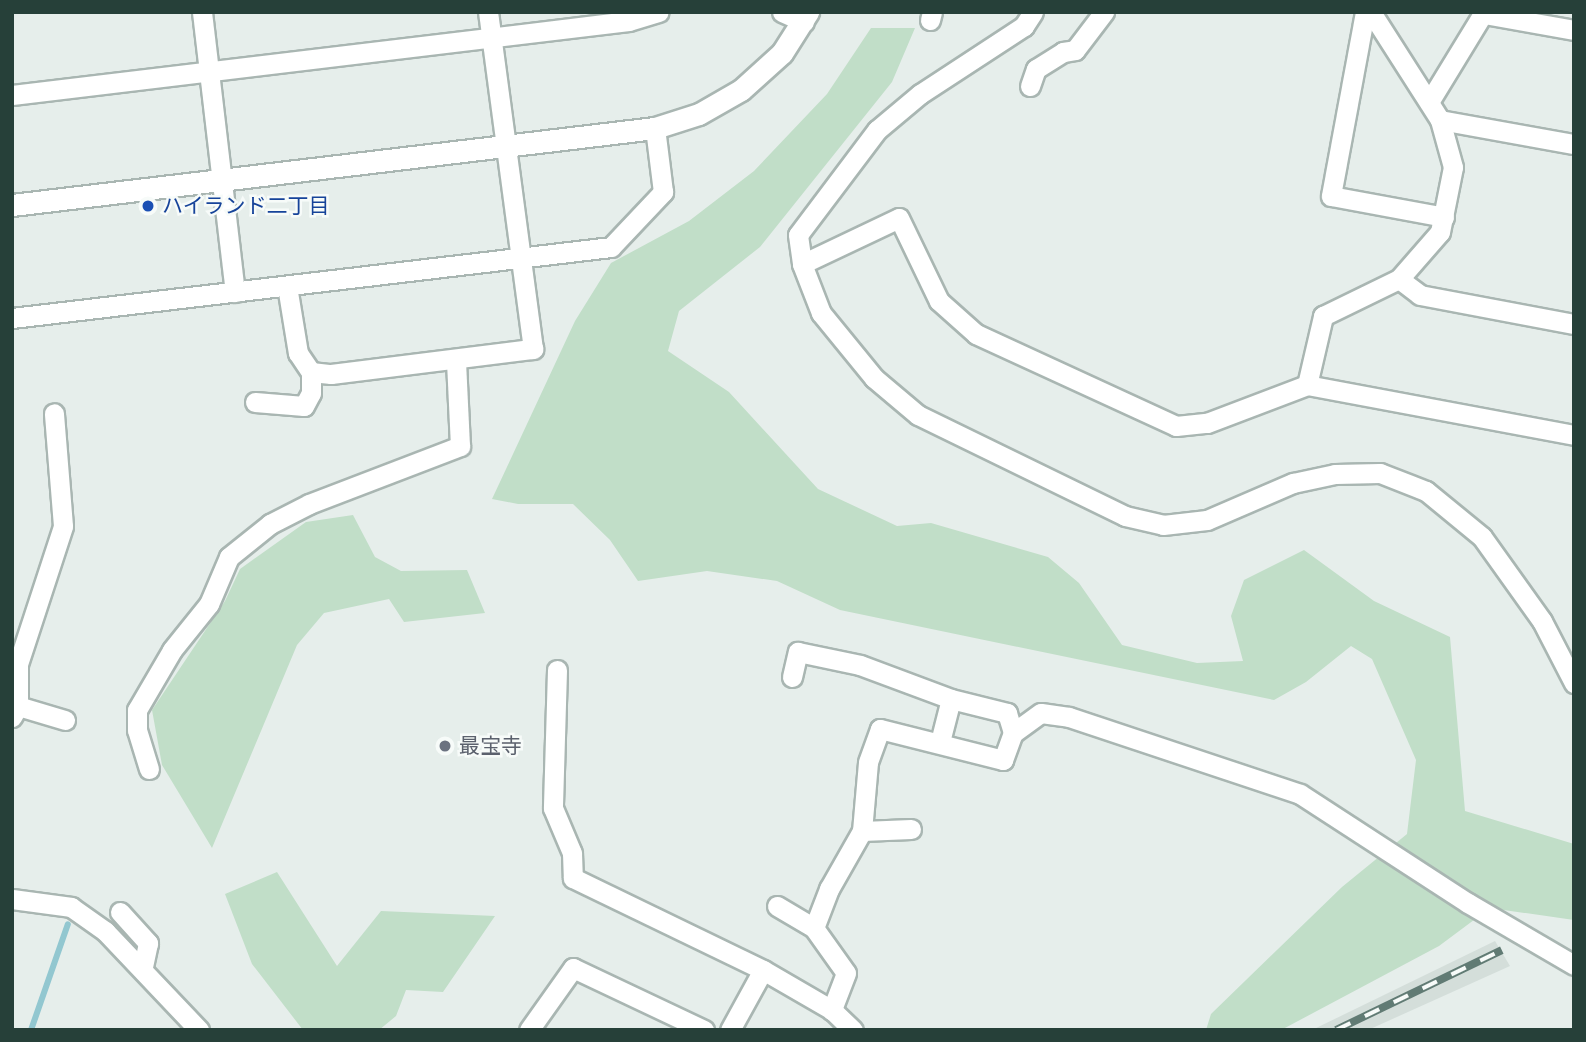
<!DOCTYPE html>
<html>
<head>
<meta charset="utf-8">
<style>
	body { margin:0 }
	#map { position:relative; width:1586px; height:1042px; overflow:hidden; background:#e6eeeb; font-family:Rubik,"Noto Sans JP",sans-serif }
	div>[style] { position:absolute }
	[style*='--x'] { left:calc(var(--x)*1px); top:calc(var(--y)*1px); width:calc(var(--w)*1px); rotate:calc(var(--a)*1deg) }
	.built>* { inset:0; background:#d4deda }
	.green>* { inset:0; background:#c1dec8 }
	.stream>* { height:6px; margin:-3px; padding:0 3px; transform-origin:3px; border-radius:3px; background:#92c7d0 }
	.roads { filter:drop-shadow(2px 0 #a9b6b2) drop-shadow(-2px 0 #a9b6b2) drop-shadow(0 2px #a9b6b2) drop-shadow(0 -2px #a9b6b2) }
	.minor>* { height:19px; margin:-9.5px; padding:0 9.5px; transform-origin:9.5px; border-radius:9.5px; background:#fff }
	.tertiary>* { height:21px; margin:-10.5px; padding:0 10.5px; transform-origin:10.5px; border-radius:10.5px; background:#fff }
	.rail>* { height:8px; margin-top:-4px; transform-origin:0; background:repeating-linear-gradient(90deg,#f7fbf9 0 16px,#617b74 0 32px); box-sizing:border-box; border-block:2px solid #617b74 }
	.dots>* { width:19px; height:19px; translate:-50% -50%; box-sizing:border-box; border:4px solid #f7fbf9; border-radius:50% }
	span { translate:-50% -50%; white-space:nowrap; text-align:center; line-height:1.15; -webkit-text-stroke:5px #f7fbf9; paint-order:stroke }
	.transit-label { font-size:21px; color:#164399 }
	.left { translate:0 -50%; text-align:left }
	.worship-label { font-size:21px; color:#5b616d }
	.frame { position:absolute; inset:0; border:14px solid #264039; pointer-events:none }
</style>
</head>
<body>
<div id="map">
	<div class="built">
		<div style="clip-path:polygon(1495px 941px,1510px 966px,1368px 1030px,1312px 1030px)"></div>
	</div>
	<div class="green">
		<div style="clip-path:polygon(871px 28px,915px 28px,892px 82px,760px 247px,679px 311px,668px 351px,729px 392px,818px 489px,897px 526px,931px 523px,1048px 557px,1079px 583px,1122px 645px,1197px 663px,1243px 661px,1231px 616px,1244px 580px,1304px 550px,1374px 601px,1450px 637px,1465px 811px,1574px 844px,1574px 920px,1490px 908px,1439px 946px,1283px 1029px,1206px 1030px,1211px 1014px,1342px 887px,1407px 834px,1416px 760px,1372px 659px,1351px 646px,1306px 682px,1274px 700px,840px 610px,777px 581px,707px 571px,638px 581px,610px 540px,573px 504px,518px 504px,492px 499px,575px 321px,611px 263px,689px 221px,754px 171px,827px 94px)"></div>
		<div style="clip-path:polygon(353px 515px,375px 557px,401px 571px,467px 570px,485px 613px,404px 622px,389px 599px,324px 613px,297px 645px,212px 848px,162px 765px,152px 710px,225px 601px,240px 569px,306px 522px)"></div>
		<div style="clip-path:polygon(277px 872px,337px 966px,381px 911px,495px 916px,443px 992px,406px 990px,396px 1016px,379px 1030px,303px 1030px,252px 964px,225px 894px)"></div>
	</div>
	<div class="stream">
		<div style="--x:31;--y:1030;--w:112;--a:-70.8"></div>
	</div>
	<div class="roads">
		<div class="minor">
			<div style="--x:202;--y:12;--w:282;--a:83.3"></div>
			<div style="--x:782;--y:12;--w:24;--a:24"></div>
			<div style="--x:1033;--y:12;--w:17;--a:123"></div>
			<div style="--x:1024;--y:26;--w:124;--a:146.8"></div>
			<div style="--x:920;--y:94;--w:56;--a:140.1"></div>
			<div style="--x:877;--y:130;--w:131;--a:127"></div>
			<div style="--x:798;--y:235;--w:29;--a:82"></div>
			<div style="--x:802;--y:264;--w:53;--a:68.8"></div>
			<div style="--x:821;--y:313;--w:84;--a:50.8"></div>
			<div style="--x:874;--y:378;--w:57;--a:40.1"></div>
			<div style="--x:918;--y:415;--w:230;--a:26"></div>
			<div style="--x:1125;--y:516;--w:39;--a:13"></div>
			<div style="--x:1163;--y:525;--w:44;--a:-6.5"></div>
			<div style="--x:1207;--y:520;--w:94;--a:-23.3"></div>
			<div style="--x:1293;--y:483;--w:43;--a:-12.1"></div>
			<div style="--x:1335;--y:474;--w:45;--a:-1.3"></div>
			<div style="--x:1380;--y:473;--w:49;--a:21.4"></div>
			<div style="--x:1426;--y:491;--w:72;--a:39.4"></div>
			<div style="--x:1482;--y:537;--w:103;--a:54.5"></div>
			<div style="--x:1542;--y:621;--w:70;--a:62.7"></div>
			<div style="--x:1365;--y:12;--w:187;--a:100.5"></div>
			<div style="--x:1331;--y:196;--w:115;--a:10.5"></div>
			<div style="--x:1484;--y:14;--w:91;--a:10.1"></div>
			<div style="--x:930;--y:20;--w:8;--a:-76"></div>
			<div style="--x:1030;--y:86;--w:18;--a:-71"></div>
			<div style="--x:1036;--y:69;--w:32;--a:-32"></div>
			<div style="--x:1063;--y:52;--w:12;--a:-9"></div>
			<div style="--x:1075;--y:50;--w:48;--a:-52.7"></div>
			<div style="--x:12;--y:95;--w:621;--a:-6.84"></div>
			<div style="--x:629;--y:21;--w:31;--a:-17"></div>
			<div style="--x:1429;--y:102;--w:105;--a:-58.6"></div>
			<div style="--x:1440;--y:120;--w:136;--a:10.2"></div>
			<div style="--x:802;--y:264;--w:107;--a:-25.4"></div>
			<div style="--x:899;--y:218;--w:92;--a:64.3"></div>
			<div style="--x:939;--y:301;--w:50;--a:41.7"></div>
			<div style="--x:976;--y:334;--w:220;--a:24.7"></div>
			<div style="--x:1176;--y:426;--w:31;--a:-6"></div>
			<div style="--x:1207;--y:423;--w:107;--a:-20.8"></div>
			<div style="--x:1307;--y:385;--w:272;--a:10.6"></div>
			<div style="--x:1399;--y:279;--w:26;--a:37"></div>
			<div style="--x:1420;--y:295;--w:157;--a:10.7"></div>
			<div style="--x:287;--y:286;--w:68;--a:80.7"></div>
			<div style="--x:298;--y:353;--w:23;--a:56"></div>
			<div style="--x:311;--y:372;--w:20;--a:6"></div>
			<div style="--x:331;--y:374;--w:204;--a:-7.1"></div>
			<div style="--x:533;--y:349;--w:340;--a:-97.6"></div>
			<div style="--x:12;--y:318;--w:603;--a:-6.76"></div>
			<div style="--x:611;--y:247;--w:76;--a:-46.6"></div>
			<div style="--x:663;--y:192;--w:64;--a:-97.1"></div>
			<div style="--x:1307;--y:385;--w:71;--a:-76.9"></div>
			<div style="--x:1323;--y:316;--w:85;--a:-26"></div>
			<div style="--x:1399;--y:279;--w:62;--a:-48.9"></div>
			<div style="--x:1440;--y:232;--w:66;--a:-78.7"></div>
			<div style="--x:1453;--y:167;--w:49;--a:-105.5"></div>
			<div style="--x:1440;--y:120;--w:128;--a:-122.6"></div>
			<div style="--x:255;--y:402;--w:49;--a:4.7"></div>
			<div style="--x:304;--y:406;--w:15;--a:-62"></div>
			<div style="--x:311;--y:393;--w:21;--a:-90"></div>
			<div style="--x:557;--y:670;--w:138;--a:91.7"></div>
			<div style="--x:553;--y:808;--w:49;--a:67.1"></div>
			<div style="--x:572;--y:853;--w:25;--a:88"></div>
			<div style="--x:573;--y:878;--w:211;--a:25.8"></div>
			<div style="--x:763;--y:970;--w:80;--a:30.1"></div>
			<div style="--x:832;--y:1010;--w:29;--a:44"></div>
			<div style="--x:792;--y:677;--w:26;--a:-77"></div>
			<div style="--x:798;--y:652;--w:63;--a:11.8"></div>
			<div style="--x:860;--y:665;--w:97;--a:20.5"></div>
			<div style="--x:951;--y:699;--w:58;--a:14"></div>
			<div style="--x:1007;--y:713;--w:21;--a:73"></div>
			<div style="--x:18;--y:706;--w:49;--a:16.6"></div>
			<div style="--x:12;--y:717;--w:13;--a:-61"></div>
			<div style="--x:18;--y:706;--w:42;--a:-90"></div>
			<div style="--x:18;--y:664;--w:145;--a:-71.9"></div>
			<div style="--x:63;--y:526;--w:113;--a:-94.6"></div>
			<div style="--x:940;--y:742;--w:44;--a:-75.7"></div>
			<div style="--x:149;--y:769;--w:41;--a:-107.1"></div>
			<div style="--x:137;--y:730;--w:20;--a:-90"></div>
			<div style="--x:137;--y:710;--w:69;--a:-59.7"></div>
			<div style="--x:172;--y:650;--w:59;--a:-51.2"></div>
			<div style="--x:209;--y:604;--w:51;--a:-66.9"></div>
			<div style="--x:229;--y:557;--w:53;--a:-38.8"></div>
			<div style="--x:270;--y:524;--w:44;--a:-27.1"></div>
			<div style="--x:309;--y:504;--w:162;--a:-21"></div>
			<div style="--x:460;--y:446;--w:85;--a:-92.7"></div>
			<div style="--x:862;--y:831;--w:49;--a:-2.3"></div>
			<div style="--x:12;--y:899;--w:60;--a:7.7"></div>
			<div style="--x:71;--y:907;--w:42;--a:35.2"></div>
			<div style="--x:105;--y:931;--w:137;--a:46.5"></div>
			<div style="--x:777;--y:906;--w:43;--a:30.7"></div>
			<div style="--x:814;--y:928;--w:55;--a:54.6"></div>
			<div style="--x:846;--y:973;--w:40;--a:111"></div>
			<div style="--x:120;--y:912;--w:42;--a:47.9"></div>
			<div style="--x:148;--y:943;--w:25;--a:102"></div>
			<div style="--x:814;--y:928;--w:42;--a:-69"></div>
			<div style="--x:829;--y:889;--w:67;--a:-60.4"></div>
			<div style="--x:862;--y:831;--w:69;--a:-85"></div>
			<div style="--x:868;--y:762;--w:35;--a:-70"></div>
			<div style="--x:880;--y:729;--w:127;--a:14.1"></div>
			<div style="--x:1003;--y:760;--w:29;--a:-70"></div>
			<div style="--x:1013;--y:733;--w:34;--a:-36"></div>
			<div style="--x:1041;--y:713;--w:28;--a:8"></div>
			<div style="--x:1069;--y:717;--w:243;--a:18.4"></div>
			<div style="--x:1300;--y:794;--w:200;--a:33"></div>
			<div style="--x:1468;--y:903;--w:123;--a:30.3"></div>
			<div style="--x:529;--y:1030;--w:76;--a:-54.6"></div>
			<div style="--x:573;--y:968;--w:145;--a:25.3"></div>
			<div style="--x:730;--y:1030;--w:68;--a:-61.2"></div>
		</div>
		<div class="tertiary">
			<div style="--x:12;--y:205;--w:648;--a:-6.83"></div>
			<div style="--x:655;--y:128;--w:46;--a:-17.7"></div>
			<div style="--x:699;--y:114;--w:48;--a:-29.7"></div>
			<div style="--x:741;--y:90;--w:55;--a:-42.1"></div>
			<div style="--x:782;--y:53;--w:49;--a:-57.6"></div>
		</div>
	</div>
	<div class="rail">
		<div style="--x:1336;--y:1030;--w:184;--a:-25.7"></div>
	</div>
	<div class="dots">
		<div style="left:148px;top:206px;background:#1a4fb4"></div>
		<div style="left:445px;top:746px;background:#6b7280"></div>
	</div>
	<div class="transit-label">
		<span class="left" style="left:162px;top:206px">ハイランド二丁目</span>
	</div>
	<div class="worship-label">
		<span class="left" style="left:459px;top:746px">最宝寺</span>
	</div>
	<div class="frame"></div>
</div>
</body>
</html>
